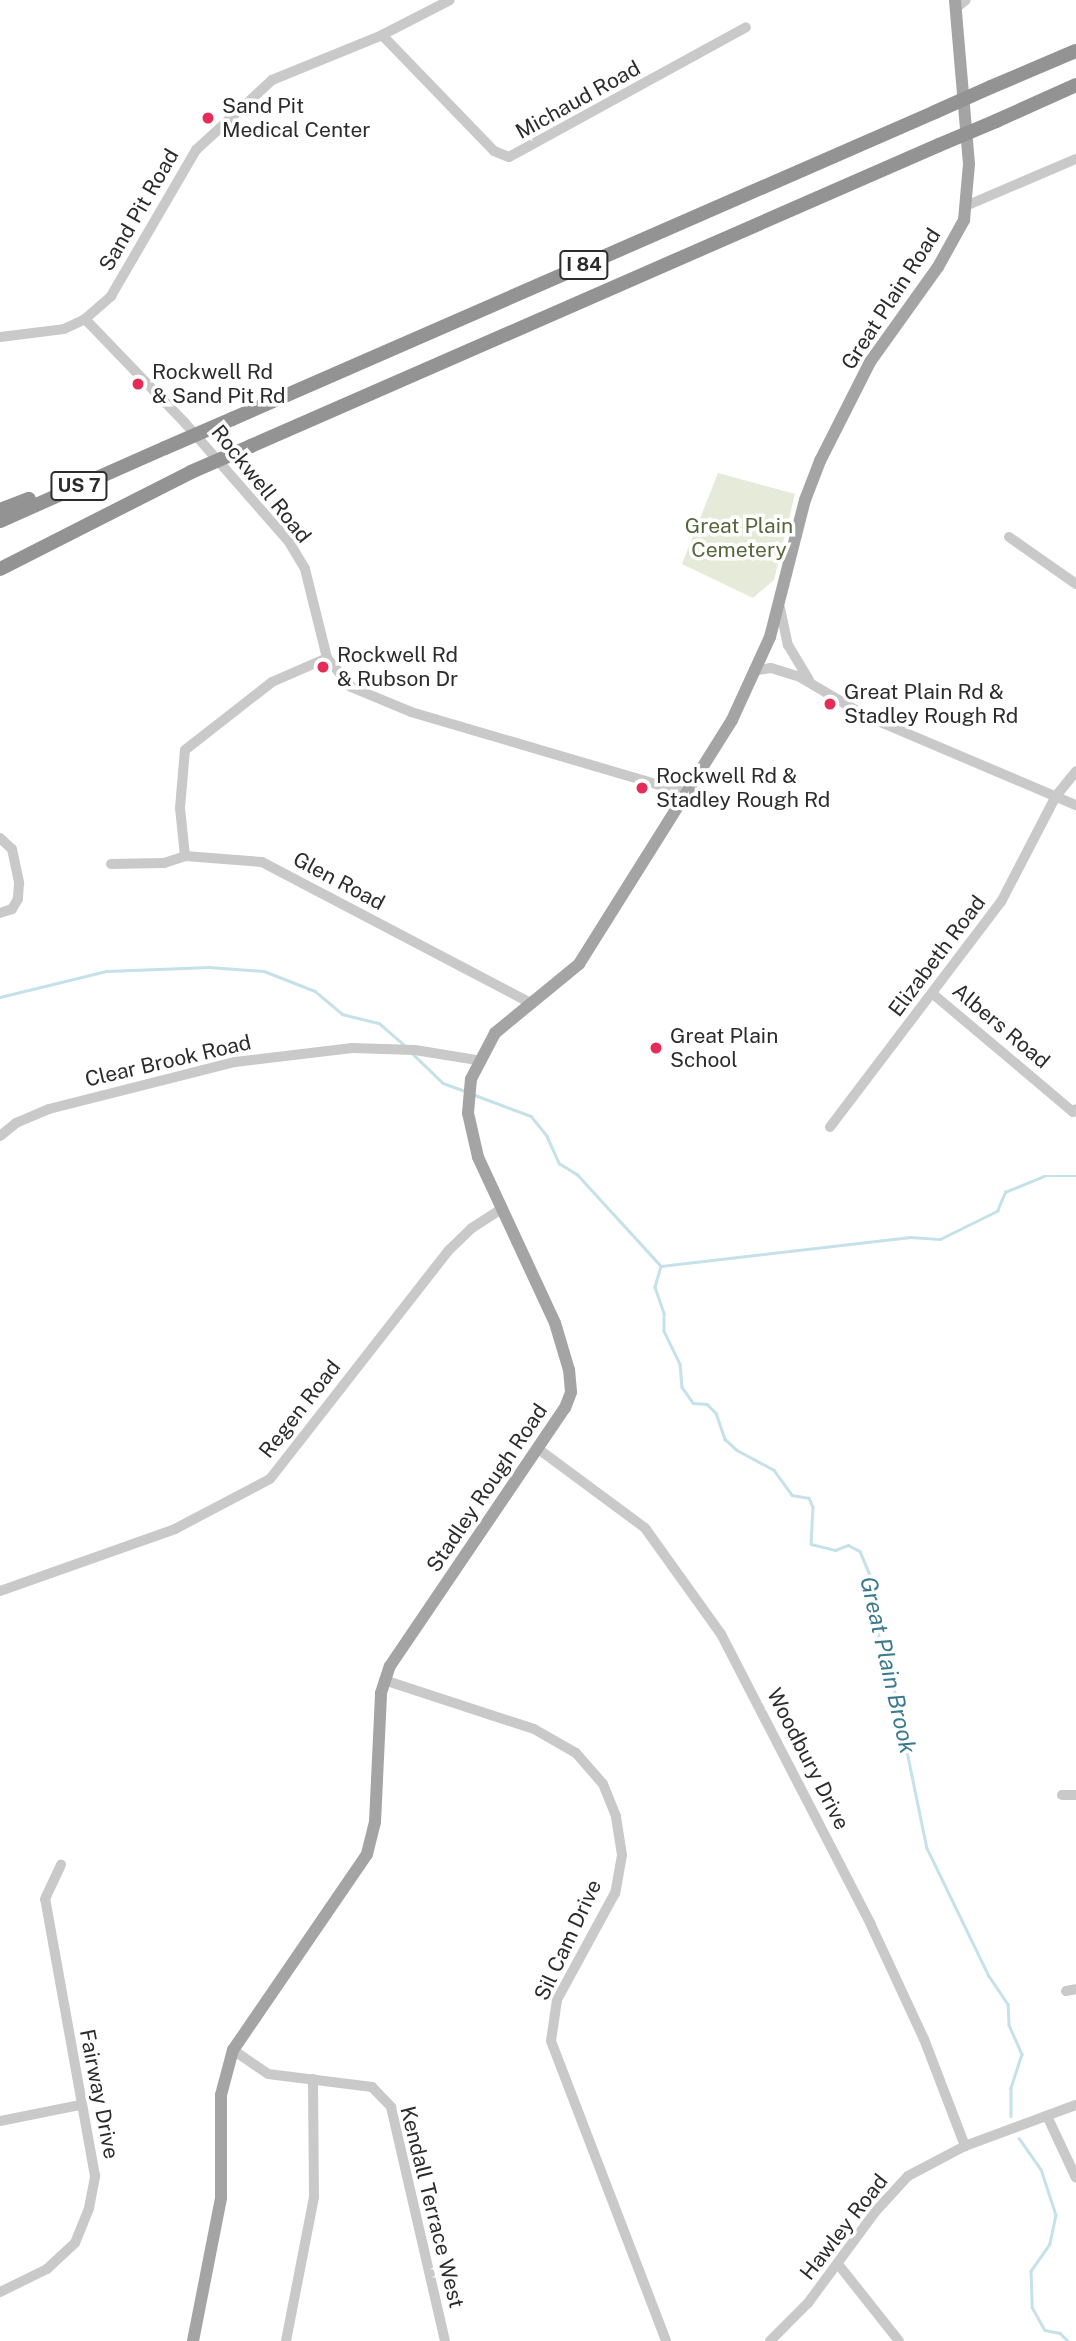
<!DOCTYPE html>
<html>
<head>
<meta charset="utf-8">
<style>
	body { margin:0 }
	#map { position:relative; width:1076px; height:2341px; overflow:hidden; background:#fff; font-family:"Public Sans",sans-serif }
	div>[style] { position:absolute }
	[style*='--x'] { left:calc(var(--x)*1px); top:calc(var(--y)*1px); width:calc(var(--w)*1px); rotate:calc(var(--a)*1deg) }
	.green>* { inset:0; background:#e5ead9 }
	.stream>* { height:2.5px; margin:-1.25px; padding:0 1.25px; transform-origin:1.25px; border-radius:1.25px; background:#c5e1ea }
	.minor>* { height:10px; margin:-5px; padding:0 5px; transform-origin:5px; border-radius:5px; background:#c9c9c9 }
	.major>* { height:12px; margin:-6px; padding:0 6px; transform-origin:6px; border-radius:6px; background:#a4a4a4 }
	.highway>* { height:14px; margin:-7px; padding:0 7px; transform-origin:7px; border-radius:7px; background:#939393 }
	.highway-bridge>* { height:14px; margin:-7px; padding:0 7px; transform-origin:7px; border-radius:7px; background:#939393 }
	.dots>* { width:19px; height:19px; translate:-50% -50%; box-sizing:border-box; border:4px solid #fff; border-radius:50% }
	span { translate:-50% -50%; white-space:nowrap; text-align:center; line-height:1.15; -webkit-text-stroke:7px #fff; paint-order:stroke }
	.shield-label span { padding:2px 5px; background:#fff; border:2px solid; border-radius:5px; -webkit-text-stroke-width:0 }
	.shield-label { font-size:19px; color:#2c2c2c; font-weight:700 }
	.street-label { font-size:21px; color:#2c2c2c }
	.poi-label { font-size:21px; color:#2c2c2c }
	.left { translate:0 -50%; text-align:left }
	.park-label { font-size:21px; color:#56673a }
	.water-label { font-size:23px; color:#3b7a8d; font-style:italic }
</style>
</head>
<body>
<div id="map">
	<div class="green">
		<div style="clip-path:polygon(718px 473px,795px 494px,774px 580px,753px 598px,682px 564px)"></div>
	</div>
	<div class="stream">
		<div style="--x:0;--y:997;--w:110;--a:-13.7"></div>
		<div style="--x:107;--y:971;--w:102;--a:-2.2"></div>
		<div style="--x:209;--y:967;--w:55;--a:4.2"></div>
		<div style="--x:264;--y:971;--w:55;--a:21.4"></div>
		<div style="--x:315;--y:991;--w:35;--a:40"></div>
		<div style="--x:342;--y:1014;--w:38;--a:14"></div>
		<div style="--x:379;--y:1023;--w:35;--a:41"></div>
		<div style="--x:412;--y:1053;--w:43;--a:44.1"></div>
		<div style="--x:443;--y:1083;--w:23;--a:20"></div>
		<div style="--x:475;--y:1095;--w:60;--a:20.6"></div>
		<div style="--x:531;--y:1116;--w:26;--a:51"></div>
		<div style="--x:547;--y:1136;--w:30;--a:66"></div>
		<div style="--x:559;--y:1163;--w:22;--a:32"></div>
		<div style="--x:578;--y:1175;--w:123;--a:47.6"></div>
		<div style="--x:661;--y:1266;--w:251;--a:-6.6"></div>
		<div style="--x:910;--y:1237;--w:30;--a:4"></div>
		<div style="--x:940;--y:1239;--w:64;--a:-26.2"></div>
		<div style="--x:997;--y:1211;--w:21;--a:-67"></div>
		<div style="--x:1005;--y:1192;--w:42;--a:-22.3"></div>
		<div style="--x:1044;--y:1176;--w:32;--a:0"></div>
		<div style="--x:661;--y:1266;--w:22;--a:106"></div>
		<div style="--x:655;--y:1287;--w:28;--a:71"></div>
		<div style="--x:664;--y:1313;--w:18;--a:90"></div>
		<div style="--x:664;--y:1331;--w:37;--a:64"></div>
		<div style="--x:680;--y:1364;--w:23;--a:85"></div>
		<div style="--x:682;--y:1387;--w:19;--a:55"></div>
		<div style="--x:693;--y:1403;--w:14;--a:4"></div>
		<div style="--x:707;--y:1404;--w:13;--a:45"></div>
		<div style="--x:716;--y:1413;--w:28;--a:71"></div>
		<div style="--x:725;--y:1439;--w:16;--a:43"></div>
		<div style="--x:737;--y:1450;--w:42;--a:28.4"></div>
		<div style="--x:774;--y:1470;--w:31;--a:54"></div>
		<div style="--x:792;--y:1495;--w:17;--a:10"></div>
		<div style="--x:809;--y:1498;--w:10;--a:66"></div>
		<div style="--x:813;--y:1507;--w:37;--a:93"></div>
		<div style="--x:811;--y:1544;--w:25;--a:14"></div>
		<div style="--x:835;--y:1550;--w:14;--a:-21"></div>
		<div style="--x:848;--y:1545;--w:13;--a:27"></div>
		<div style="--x:860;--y:1551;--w:42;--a:67.7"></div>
		<div style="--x:876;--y:1590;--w:47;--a:86.3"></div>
		<div style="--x:879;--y:1637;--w:48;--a:73.1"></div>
		<div style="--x:893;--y:1683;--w:168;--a:78.4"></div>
		<div style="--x:927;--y:1848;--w:142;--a:64.2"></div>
		<div style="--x:989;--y:1976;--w:34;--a:56"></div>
		<div style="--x:1008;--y:2004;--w:21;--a:87"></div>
		<div style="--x:1009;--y:2025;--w:32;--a:66"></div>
		<div style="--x:1022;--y:2054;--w:36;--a:108"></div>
		<div style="--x:1011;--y:2088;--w:28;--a:90"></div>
		<div style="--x:1019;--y:2138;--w:38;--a:55"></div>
		<div style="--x:1041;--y:2169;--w:48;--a:71.9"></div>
		<div style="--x:1056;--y:2215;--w:30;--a:102"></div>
		<div style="--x:1050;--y:2244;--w:33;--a:125"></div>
		<div style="--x:1031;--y:2271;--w:36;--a:88"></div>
		<div style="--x:1032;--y:2307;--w:26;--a:61"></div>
		<div style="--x:1045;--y:2330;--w:15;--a:11"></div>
		<div style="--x:1060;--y:2333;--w:11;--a:45"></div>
	</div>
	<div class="minor">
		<div style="--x:957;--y:7;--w:11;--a:-38"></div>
		<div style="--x:382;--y:35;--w:161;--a:46"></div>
		<div style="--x:494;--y:151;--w:16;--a:22"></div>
		<div style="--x:509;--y:157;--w:270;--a:-28.7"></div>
		<div style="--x:968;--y:205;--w:117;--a:-23.1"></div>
		<div style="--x:85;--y:319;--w:144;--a:46.1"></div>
		<div style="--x:185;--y:423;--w:158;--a:48.8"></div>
		<div style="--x:289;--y:542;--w:31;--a:59"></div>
		<div style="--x:305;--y:569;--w:92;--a:76.1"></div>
		<div style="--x:327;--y:658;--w:38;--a:50"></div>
		<div style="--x:351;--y:687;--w:65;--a:22.6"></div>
		<div style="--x:411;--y:712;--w:287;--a:16.4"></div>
		<div style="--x:0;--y:337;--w:64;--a:-7.1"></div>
		<div style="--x:64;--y:329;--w:23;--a:-25"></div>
		<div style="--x:85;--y:319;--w:35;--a:-41"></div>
		<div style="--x:111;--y:296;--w:169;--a:-59.8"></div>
		<div style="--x:196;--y:150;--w:103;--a:-42.6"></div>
		<div style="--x:272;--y:80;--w:119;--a:-22.2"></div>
		<div style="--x:382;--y:35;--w:76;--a:-27.2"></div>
		<div style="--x:1009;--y:537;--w:82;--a:35"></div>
		<div style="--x:780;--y:608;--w:38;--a:78"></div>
		<div style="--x:788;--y:645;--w:41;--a:59"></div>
		<div style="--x:758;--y:670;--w:13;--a:-9"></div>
		<div style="--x:771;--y:668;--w:28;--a:17"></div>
		<div style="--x:798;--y:676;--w:79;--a:30.5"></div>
		<div style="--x:866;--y:716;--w:228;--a:23"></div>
		<div style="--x:0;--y:838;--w:16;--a:43"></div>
		<div style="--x:12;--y:849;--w:35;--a:78"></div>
		<div style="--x:19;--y:883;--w:16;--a:94"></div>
		<div style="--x:18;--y:899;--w:12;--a:121"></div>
		<div style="--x:12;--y:909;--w:13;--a:162"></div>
		<div style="--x:185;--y:856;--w:48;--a:-95.9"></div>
		<div style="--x:180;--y:808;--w:58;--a:-85.1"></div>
		<div style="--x:185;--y:750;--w:110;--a:-38"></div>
		<div style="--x:272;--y:682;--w:60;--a:-23.6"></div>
		<div style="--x:111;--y:864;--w:53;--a:-1.1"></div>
		<div style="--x:164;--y:863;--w:22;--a:-18"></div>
		<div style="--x:185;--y:856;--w:77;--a:4.5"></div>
		<div style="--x:262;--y:862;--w:305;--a:27.7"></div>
		<div style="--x:933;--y:994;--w:183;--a:40.1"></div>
		<div style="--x:1073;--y:1112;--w:4;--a:-45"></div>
		<div style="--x:830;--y:1127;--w:283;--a:-52.8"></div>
		<div style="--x:1001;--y:902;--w:119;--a:-62.6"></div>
		<div style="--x:1056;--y:796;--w:32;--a:-51"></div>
		<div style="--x:0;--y:1136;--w:21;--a:-39"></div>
		<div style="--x:16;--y:1123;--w:36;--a:-23"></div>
		<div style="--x:49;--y:1109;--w:192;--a:-14.2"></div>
		<div style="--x:235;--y:1062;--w:118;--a:-6.8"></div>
		<div style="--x:352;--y:1048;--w:63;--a:1.8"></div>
		<div style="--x:415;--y:1050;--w:63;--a:9.2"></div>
		<div style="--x:537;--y:1448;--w:134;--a:36.5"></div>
		<div style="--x:645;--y:1528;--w:130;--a:54.4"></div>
		<div style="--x:721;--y:1634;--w:327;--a:62.7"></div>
		<div style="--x:871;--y:1925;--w:126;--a:65.1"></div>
		<div style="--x:924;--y:2039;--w:115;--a:69"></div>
		<div style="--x:0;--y:1591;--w:186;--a:-19.5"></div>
		<div style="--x:175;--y:1529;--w:107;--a:-27.8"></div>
		<div style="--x:270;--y:1479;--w:289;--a:-52"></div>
		<div style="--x:448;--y:1251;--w:33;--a:-44"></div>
		<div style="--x:472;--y:1228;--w:35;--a:-33"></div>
		<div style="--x:384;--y:1680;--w:158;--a:18.1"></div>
		<div style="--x:534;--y:1729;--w:48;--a:29.7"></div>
		<div style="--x:576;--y:1753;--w:41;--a:48.9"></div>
		<div style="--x:603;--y:1784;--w:35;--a:68"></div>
		<div style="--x:616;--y:1817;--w:38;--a:81"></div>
		<div style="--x:622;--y:1855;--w:39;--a:100"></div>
		<div style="--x:615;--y:1893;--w:122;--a:118.5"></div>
		<div style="--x:557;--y:2000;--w:41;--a:98.3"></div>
		<div style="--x:551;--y:2041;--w:321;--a:69"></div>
		<div style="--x:1062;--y:1795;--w:14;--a:0"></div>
		<div style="--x:1066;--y:1991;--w:10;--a:-11"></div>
		<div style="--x:233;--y:2050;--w:42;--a:34.4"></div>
		<div style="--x:268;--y:2074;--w:105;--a:7.1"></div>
		<div style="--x:372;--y:2087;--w:28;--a:46"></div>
		<div style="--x:391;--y:2107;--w:240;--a:77"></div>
		<div style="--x:1047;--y:2116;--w:68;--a:64.9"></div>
		<div style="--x:0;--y:2121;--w:82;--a:-11.3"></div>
		<div style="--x:838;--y:2264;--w:98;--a:51.6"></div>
		<div style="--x:0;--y:2292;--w:52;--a:-26.1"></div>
		<div style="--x:47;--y:2269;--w:38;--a:-43"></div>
		<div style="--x:75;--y:2243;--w:38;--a:-68"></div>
		<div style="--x:89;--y:2208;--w:33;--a:-79"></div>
		<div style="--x:95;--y:2176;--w:281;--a:-100.2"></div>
		<div style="--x:45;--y:1899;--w:38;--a:-65"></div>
		<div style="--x:286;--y:2341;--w:147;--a:-79"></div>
		<div style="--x:314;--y:2197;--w:118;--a:-90.5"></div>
		<div style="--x:770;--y:2341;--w:54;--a:-45"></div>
		<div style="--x:808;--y:2303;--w:113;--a:-53.6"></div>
		<div style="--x:875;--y:2212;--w:49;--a:-47.5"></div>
		<div style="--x:908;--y:2176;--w:64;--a:-27.8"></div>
		<div style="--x:965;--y:2146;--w:118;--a:-20.3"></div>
	</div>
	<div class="major">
		<div style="--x:193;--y:2341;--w:146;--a:-78.9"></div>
		<div style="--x:221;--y:2198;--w:103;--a:-90"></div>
		<div style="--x:221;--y:2095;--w:47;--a:-75.1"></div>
		<div style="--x:233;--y:2050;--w:237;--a:-55.6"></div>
		<div style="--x:367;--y:1854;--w:33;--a:-76"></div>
		<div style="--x:375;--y:1822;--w:129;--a:-87.3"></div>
		<div style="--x:381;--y:1693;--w:28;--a:-72"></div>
		<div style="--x:390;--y:1666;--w:312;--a:-55.9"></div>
		<div style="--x:565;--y:1408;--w:17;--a:-69"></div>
		<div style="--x:571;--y:1392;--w:22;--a:-95"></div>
		<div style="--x:569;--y:1370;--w:49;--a:-106.6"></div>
		<div style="--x:555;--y:1323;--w:183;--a:-114.9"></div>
		<div style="--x:478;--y:1157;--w:45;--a:-102.8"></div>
		<div style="--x:468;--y:1113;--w:34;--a:-85"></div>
		<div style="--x:471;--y:1079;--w:52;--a:-62.4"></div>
		<div style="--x:495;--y:1033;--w:109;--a:-39.4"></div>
		<div style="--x:579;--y:964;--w:288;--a:-57.9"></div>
		<div style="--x:732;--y:720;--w:91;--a:-65.4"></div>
		<div style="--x:770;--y:637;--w:141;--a:-75.7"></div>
		<div style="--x:805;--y:500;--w:42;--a:-69"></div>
		<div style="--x:820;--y:461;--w:111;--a:-63.2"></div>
		<div style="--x:870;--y:362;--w:117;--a:-54.4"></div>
		<div style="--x:938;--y:267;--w:54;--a:-61"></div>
		<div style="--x:964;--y:220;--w:56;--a:-84.9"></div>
		<div style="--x:969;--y:164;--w:165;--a:-94.9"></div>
	</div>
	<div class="highway">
		<div style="--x:991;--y:87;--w:92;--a:-23"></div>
		<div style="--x:996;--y:121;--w:88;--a:-24.2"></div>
		<div style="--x:232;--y:419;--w:767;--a:-23.59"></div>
		<div style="--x:251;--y:446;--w:751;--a:-23.63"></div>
		<div style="--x:0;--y:510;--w:31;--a:-21"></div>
		<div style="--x:0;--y:521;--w:180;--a:-23.9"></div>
		<div style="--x:0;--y:569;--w:214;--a:-26.9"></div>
	</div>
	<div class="highway-bridge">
		<div style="--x:935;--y:112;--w:61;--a:-24.1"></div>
		<div style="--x:939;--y:145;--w:62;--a:-22.8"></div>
		<div style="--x:165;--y:448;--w:73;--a:-23.4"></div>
		<div style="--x:191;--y:472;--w:65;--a:-23.4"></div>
	</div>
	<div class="dots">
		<div style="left:208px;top:118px;background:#e52c56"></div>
		<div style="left:138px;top:384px;background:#e52c56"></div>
		<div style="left:323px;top:667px;background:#e52c56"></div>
		<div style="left:830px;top:704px;background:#e52c56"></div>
		<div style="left:642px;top:788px;background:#e52c56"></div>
		<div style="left:656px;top:1048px;background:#e52c56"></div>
	</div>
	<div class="shield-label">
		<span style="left:584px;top:265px">I 84</span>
		<span style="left:79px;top:486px">US 7</span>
	</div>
	<div class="street-label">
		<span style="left:578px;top:100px;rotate:-29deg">Michaud Road</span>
		<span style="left:139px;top:210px;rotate:-60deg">Sand Pit Road</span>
		<span style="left:891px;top:299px;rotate:-57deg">Great Plain Road</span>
		<span style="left:261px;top:484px;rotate:51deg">Rockwell Road</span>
		<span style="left:339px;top:881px;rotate:28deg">Glen Road</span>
		<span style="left:937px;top:956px;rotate:-53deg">Elizabeth Road</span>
		<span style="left:1001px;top:1026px;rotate:40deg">Albers Road</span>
		<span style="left:168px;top:1061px;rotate:-13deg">Clear Brook Road</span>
		<span style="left:300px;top:1409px;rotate:-52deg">Regen Road</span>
		<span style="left:487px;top:1488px;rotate:-56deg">Stadley Rough Road</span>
		<span style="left:808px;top:1759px;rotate:63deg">Woodbury Drive</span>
		<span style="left:568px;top:1940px;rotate:-65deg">Sil Cam Drive</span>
		<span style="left:99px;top:2094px;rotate:79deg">Fairway Drive</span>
		<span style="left:432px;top:2207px;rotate:76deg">Kendall Terrace West</span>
		<span style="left:844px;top:2227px;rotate:-52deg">Hawley Road</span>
	</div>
	<div class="poi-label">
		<span class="left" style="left:222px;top:118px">Sand Pit<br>Medical Center</span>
		<span class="left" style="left:152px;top:384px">Rockwell Rd<br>&amp; Sand Pit Rd</span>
		<span class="left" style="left:337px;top:667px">Rockwell Rd<br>&amp; Rubson Dr</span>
		<span class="left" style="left:844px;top:704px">Great Plain Rd &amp;<br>Stadley Rough Rd</span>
		<span class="left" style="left:656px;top:788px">Rockwell Rd &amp;<br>Stadley Rough Rd</span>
		<span class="left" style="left:670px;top:1048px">Great Plain<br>School</span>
	</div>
	<div class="park-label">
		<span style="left:739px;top:538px">Great Plain<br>Cemetery</span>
	</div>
	<div class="water-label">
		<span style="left:888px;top:1665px;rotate:77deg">Great Plain Brook</span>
	</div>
</div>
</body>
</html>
